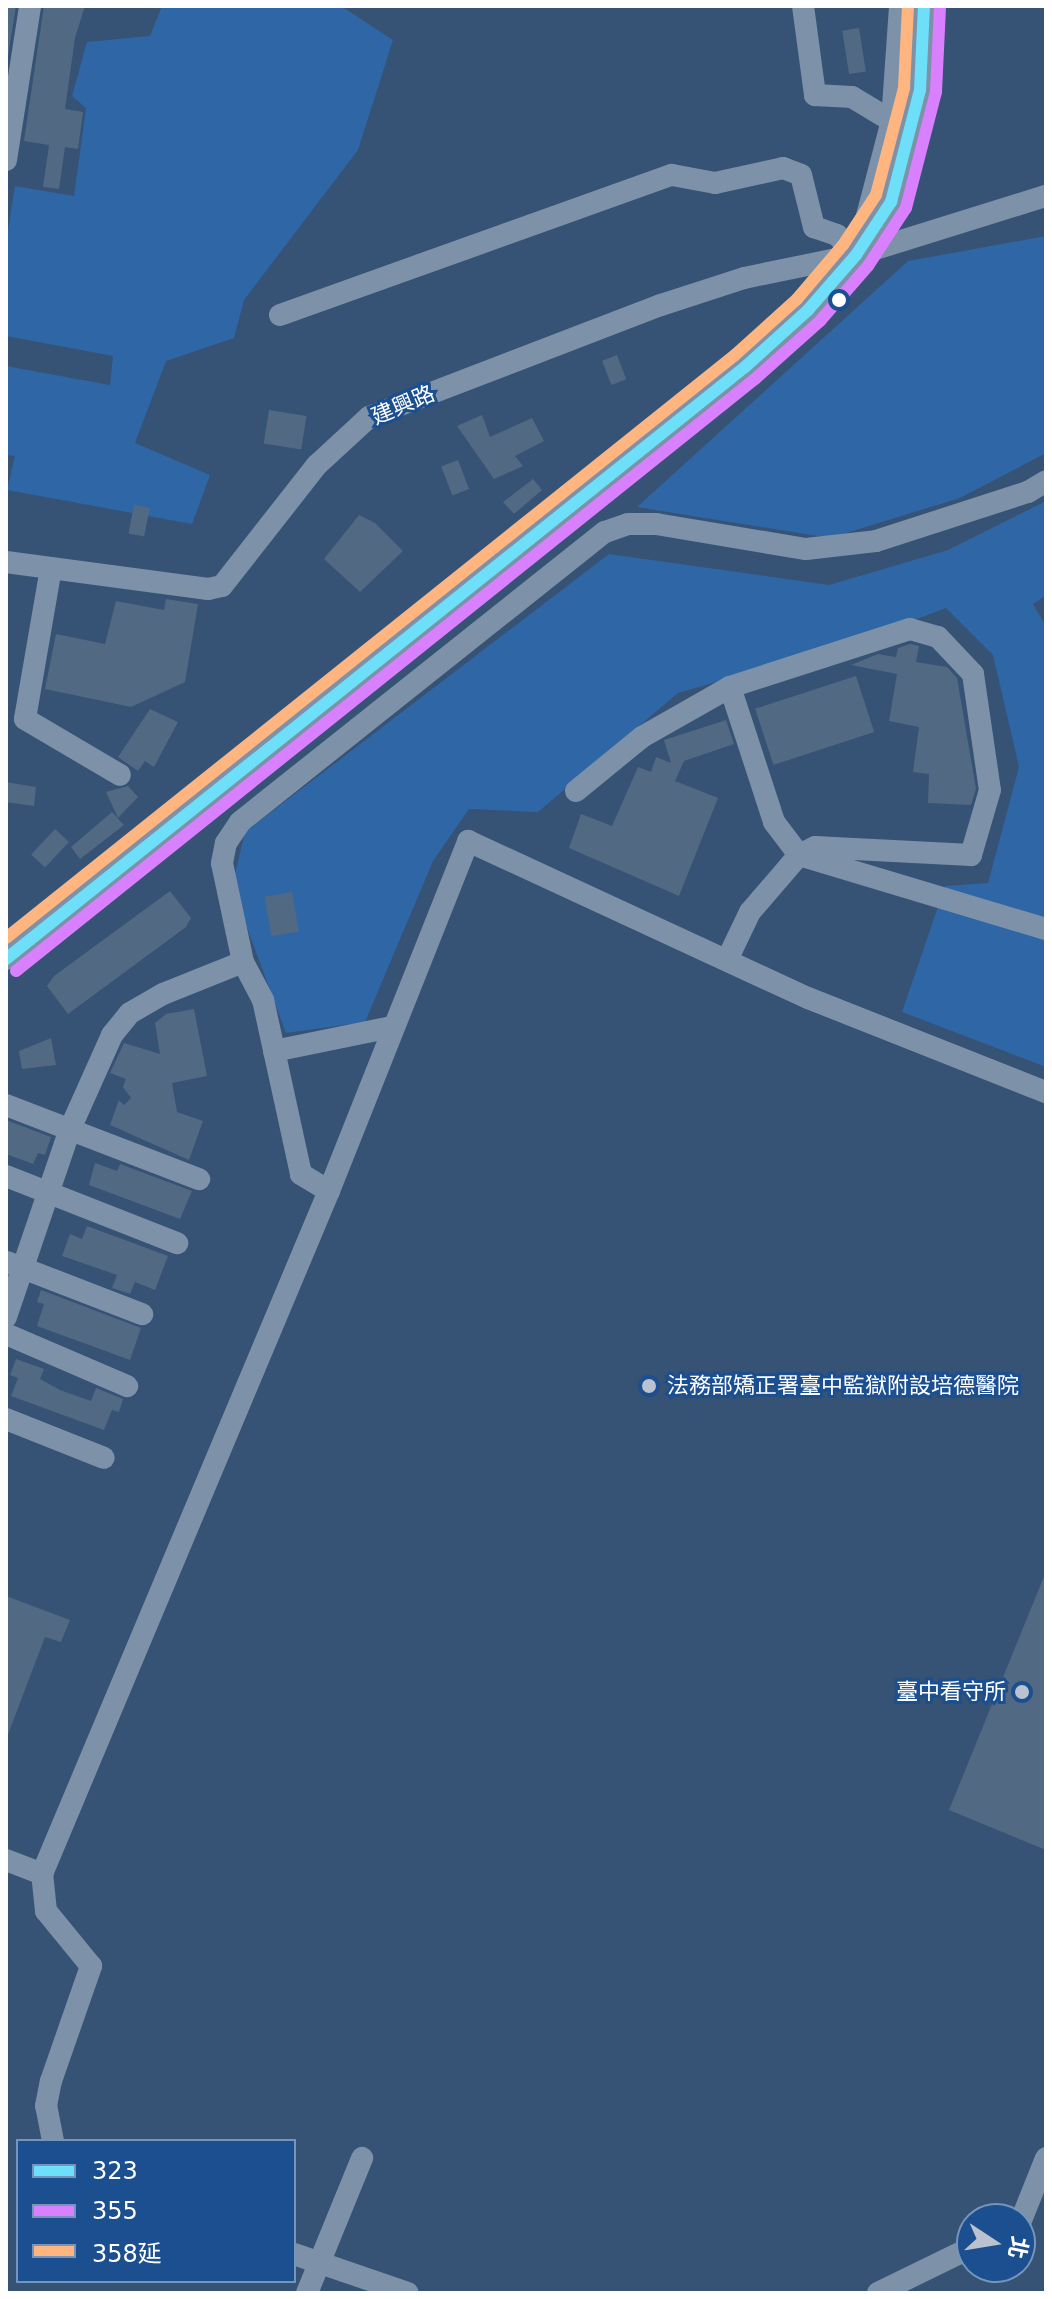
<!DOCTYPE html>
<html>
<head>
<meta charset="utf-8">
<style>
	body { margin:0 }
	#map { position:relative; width:1052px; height:2299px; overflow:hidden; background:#365274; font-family:"DejaVu Sans","Noto Sans TC",sans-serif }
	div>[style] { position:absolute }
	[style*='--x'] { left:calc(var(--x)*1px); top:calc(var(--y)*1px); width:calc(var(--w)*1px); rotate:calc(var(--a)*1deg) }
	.green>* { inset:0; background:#2f66a5 }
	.building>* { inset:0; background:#526984; transform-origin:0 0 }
	.minor>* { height:22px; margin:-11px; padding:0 11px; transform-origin:11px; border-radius:11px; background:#7d92a8 }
	.bus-1>* { height:12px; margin:-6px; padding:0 6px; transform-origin:6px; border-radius:6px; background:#6ddff8 }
	.bus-2>* { height:12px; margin:-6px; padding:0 6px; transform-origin:6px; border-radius:6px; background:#d880ff }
	.bus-3>* { height:12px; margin:-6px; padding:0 6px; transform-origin:6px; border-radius:6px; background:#ffb580 }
	.dots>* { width:22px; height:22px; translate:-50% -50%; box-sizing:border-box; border:4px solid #1b4f8f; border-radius:50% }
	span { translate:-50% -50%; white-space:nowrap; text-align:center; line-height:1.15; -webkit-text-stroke:6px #1b4f8f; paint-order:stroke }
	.street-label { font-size:22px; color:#fff }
	.poi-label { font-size:22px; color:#fff }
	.left { translate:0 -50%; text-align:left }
	.right { translate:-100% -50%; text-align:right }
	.frame { position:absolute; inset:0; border:8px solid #fff; pointer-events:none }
	.legend { position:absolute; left:16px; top:2139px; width:280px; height:144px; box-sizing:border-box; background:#1b4f8f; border:2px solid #7695bc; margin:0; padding:10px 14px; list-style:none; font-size:24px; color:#fff }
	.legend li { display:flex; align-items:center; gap:16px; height:40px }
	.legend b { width:40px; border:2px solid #7695bc }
	.north { position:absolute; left:956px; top:2203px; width:80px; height:80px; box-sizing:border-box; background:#1b4f8f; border:2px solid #7695bc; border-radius:50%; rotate:102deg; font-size:22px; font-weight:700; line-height:32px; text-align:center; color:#fff }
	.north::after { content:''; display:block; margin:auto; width:28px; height:36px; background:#b9c2ce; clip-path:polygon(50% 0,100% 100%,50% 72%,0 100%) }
</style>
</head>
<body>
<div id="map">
	<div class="green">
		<div style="clip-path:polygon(162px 6px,341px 6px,393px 40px,358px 150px,244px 300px,234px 338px,166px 361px,135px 443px,210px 475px,192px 524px,7px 490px,15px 456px,6px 455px,6px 366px,110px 385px,113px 356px,6px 336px,6px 243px,15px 186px,74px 196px,86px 108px,72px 96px,87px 42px,150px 36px)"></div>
		<div style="clip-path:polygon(1046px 236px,1046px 453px,960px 498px,830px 538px,637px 507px,908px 261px)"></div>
		<div style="clip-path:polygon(1046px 501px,1046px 595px,1033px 604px,1046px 626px,1046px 1067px,902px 1012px,945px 886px,988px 883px,1019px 767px,993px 655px,946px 608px,858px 641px,678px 693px,538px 812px,469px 809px,433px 861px,365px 1022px,286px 1033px,232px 887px,245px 832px,609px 554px,829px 585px,948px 550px)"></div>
	</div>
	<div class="building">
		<div style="clip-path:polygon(6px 6px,16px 6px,6px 69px)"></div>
		<div style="clip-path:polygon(44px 6px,85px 6px,75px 38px,65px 109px,83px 112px,78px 149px,65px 147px,59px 189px,43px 187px,49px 145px,24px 141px)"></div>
		<div style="left:859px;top:28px;width:44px;height:17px;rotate:81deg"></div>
		<div style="left:617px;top:355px;width:26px;height:16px;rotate:69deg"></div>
		<div style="left:269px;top:410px;width:38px;height:34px;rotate:9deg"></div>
		<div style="clip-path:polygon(482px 415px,490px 437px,532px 418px,544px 441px,515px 456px,523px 466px,494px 479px,457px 426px)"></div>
		<div style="left:458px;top:460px;width:31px;height:18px;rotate:69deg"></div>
		<div style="clip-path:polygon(533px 479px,542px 490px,514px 514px,503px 502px)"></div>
		<div style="left:134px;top:505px;width:16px;height:29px;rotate:11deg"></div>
		<div style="clip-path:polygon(359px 515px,375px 523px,403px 551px,360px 592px,324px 559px)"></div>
		<div style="clip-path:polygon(166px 599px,198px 604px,185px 682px,131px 707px,45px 689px,56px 634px,105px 644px,116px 601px,164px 610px)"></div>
		<div style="clip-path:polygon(910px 644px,919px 646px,916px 662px,947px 667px,957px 678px,976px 789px,971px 805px,928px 803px,929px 774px,913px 772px,919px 727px,889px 721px,897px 674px,851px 665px,878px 654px,896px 657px,898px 648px)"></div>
		<div style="left:856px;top:676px;width:59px;height:106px;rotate:72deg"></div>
		<div style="clip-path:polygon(150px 709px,178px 722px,154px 767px,145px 761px,138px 771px,118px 757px)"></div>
		<div style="clip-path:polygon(726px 720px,734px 744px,684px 761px,675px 781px,718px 798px,679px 896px,569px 848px,581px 814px,612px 826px,638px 767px,651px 772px,656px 757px,671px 763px,664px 740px)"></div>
		<div style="clip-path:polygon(6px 782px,36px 787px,34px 806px,6px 802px)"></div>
		<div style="clip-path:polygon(128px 786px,138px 797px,118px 818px,106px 792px)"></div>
		<div style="clip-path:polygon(112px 812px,124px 825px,80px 859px,71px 847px)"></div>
		<div style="left:55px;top:829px;width:19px;height:35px;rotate:43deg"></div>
		<div style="clip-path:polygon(170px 891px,191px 918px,186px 927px,68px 1014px,47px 986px,54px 976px)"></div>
		<div style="left:292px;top:892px;width:40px;height:28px;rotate:80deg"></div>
		<div style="clip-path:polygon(194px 1009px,207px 1076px,172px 1083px,177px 1112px,203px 1121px,189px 1160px,110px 1125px,119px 1100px,124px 1105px,131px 1098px,123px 1087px,126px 1079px,110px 1073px,124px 1043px,160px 1054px,155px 1023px,166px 1014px)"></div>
		<div style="clip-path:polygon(51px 1038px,56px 1065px,22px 1069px,19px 1051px)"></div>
		<div style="clip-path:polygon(6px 1120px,51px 1137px,45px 1155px,38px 1153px,33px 1164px,6px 1154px)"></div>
		<div style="clip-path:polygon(95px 1163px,117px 1171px,120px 1164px,192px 1191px,180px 1219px,89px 1185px)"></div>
		<div style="clip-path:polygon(87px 1226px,168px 1256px,155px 1290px,135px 1282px,130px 1294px,112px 1288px,117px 1275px,62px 1256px,70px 1234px,82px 1239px)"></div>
		<div style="clip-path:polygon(41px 1290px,141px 1328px,130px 1360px,37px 1326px,44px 1304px,37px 1302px)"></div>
		<div style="clip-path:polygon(16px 1359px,44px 1369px,40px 1379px,60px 1390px,91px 1401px,96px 1388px,123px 1399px,119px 1412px,112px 1410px,104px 1430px,11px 1396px,18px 1378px,10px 1375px)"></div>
		<div style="clip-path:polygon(1045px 1574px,1046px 1574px,1046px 1850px,949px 1810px)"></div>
		<div style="clip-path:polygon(6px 1596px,70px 1620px,61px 1642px,45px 1637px,7px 1737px)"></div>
	</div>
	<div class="minor">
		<div style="--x:803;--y:6;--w:90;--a:82.3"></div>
		<div style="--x:815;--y:95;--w:37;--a:3"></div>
		<div style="--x:852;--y:97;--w:47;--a:31"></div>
		<div style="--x:6;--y:160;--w:156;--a:-81.1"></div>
		<div style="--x:862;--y:235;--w:118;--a:-75.3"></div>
		<div style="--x:892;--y:121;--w:115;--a:-86"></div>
		<div style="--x:280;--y:315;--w:416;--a:-19.7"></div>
		<div style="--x:672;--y:175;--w:44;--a:10.5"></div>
		<div style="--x:715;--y:183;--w:70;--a:-12.4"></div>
		<div style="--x:783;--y:168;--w:19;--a:21"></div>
		<div style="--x:801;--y:175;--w:54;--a:76"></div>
		<div style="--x:814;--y:227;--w:24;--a:19"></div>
		<div style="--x:837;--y:235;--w:28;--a:46"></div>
		<div style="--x:6;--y:562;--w:204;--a:7.6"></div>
		<div style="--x:208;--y:589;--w:14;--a:-12"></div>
		<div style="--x:222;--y:586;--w:154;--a:-51.9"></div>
		<div style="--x:317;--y:465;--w:71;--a:-42.7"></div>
		<div style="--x:369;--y:417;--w:313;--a:-21"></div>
		<div style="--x:661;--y:305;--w:87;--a:-18"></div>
		<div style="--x:744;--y:278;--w:114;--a:-11.6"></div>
		<div style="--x:856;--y:255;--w:199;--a:-17.3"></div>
		<div style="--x:51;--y:568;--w:153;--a:99.8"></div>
		<div style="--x:25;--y:719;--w:110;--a:30.5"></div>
		<div style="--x:730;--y:687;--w:142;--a:71.9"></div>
		<div style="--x:774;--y:822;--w:41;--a:52.9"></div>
		<div style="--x:799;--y:855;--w:258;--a:16.7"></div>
		<div style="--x:576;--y:791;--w:85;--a:-39.3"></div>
		<div style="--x:642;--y:737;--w:101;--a:-29.6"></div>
		<div style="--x:730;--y:687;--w:189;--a:-17.9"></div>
		<div style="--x:910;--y:629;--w:29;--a:16"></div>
		<div style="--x:938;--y:637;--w:51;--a:46.6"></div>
		<div style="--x:973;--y:674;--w:117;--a:81.7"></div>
		<div style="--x:990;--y:790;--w:68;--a:106.3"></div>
		<div style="--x:971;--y:855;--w:156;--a:-177.1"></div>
		<div style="--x:815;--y:847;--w:18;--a:153"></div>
		<div style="--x:799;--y:855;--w:75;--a:130.7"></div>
		<div style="--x:750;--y:912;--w:51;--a:115.6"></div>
		<div style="--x:6;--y:959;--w:947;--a:-38.7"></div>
		<div style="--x:745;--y:367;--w:85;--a:-42.1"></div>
		<div style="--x:808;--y:310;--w:73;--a:-48.9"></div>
		<div style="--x:856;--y:255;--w:64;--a:-56.6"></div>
		<div style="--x:891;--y:202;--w:116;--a:-75.5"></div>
		<div style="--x:920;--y:90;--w:84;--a:-87.3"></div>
		<div style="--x:274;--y:1051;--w:120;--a:-11.5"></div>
		<div style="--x:6;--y:1105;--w:207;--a:21"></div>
		<div style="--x:6;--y:1176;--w:184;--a:21.4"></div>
		<div style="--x:329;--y:1191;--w:377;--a:-68.3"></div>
		<div style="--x:468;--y:841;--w:374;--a:24.8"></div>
		<div style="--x:808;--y:998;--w:256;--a:21.6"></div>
		<div style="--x:7;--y:1262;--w:145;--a:21.1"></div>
		<div style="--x:6;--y:1317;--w:199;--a:-71.2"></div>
		<div style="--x:70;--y:1129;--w:103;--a:-65.9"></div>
		<div style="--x:112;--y:1035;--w:28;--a:-51"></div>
		<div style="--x:130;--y:1013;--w:38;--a:-30"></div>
		<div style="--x:163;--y:994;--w:86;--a:-21.8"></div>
		<div style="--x:6;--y:1334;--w:132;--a:23.3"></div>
		<div style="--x:6;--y:1419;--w:105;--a:21.7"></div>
		<div style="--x:6;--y:1860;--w:39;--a:21"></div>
		<div style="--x:53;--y:2141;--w:36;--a:-101"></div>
		<div style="--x:46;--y:2106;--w:25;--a:-79"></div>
		<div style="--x:51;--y:2081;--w:122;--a:-70.8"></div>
		<div style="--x:91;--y:1966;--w:71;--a:-129.3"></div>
		<div style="--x:46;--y:1911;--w:37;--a:-96"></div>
		<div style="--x:42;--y:1874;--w:741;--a:-67.21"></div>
		<div style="--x:329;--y:1191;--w:33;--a:-149"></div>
		<div style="--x:301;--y:1174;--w:178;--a:-102.3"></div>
		<div style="--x:263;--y:1000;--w:43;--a:-117.8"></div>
		<div style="--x:243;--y:962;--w:101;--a:-102"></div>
		<div style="--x:222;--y:863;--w:20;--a:-79"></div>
		<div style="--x:226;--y:843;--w:25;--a:-56"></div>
		<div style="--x:240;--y:822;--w:466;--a:-38.5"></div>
		<div style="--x:605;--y:532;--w:24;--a:-19"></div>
		<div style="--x:628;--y:524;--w:28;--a:0"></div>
		<div style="--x:656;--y:524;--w:152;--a:9.5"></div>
		<div style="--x:806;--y:549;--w:70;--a:-6.5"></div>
		<div style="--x:876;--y:541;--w:160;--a:-17.9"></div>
		<div style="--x:1028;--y:492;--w:21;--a:-31"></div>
		<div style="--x:1020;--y:2223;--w:70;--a:-68.2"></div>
		<div style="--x:294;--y:2254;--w:120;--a:18.9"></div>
		<div style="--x:307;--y:2293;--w:146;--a:-67.8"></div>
		<div style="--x:878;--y:2293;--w:105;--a:-26.1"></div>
	</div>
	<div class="bus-1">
		<div style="--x:6;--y:959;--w:947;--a:-38.7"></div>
		<div style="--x:745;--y:367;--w:85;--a:-42.1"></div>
		<div style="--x:808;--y:310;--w:73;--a:-48.9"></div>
		<div style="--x:856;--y:255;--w:64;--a:-56.6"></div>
		<div style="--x:891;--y:202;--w:116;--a:-75.5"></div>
		<div style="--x:920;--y:90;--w:84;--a:-87.3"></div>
	</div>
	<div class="bus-2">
		<div style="--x:16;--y:971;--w:947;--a:-38.7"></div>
		<div style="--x:755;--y:379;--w:87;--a:-41.7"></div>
		<div style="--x:820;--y:321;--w:73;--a:-48.9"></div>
		<div style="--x:868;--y:266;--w:69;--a:-56.8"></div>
		<div style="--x:906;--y:208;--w:120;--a:-75.5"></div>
		<div style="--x:936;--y:92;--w:85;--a:-87.3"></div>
	</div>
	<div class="bus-3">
		<div style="--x:6;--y:938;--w:933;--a:-38.65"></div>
		<div style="--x:735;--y:355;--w:84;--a:-42.1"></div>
		<div style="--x:797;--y:299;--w:71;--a:-49.6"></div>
		<div style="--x:843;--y:245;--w:60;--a:-56.6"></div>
		<div style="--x:876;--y:195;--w:111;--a:-75.3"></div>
		<div style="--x:904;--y:88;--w:82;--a:-87.2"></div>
	</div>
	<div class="dots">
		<div style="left:839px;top:300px;background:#fff"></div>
		<div style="left:649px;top:1386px;background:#b9c2ce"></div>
		<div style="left:1022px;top:1692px;background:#b9c2ce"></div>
	</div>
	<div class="street-label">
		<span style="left:403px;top:405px;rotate:-23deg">建興路</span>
	</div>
	<div class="poi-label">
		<span class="left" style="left:667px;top:1386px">法務部矯正署臺中監獄附設培德醫院</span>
		<span class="right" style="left:1006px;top:1692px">臺中看守所</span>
	</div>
	<div class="frame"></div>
	<ul class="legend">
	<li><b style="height:10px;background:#6ddff8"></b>323</li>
	<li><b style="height:10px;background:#d880ff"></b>355</li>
	<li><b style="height:10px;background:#ffb580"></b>358延</li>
	</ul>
	<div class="north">北</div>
</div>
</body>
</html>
